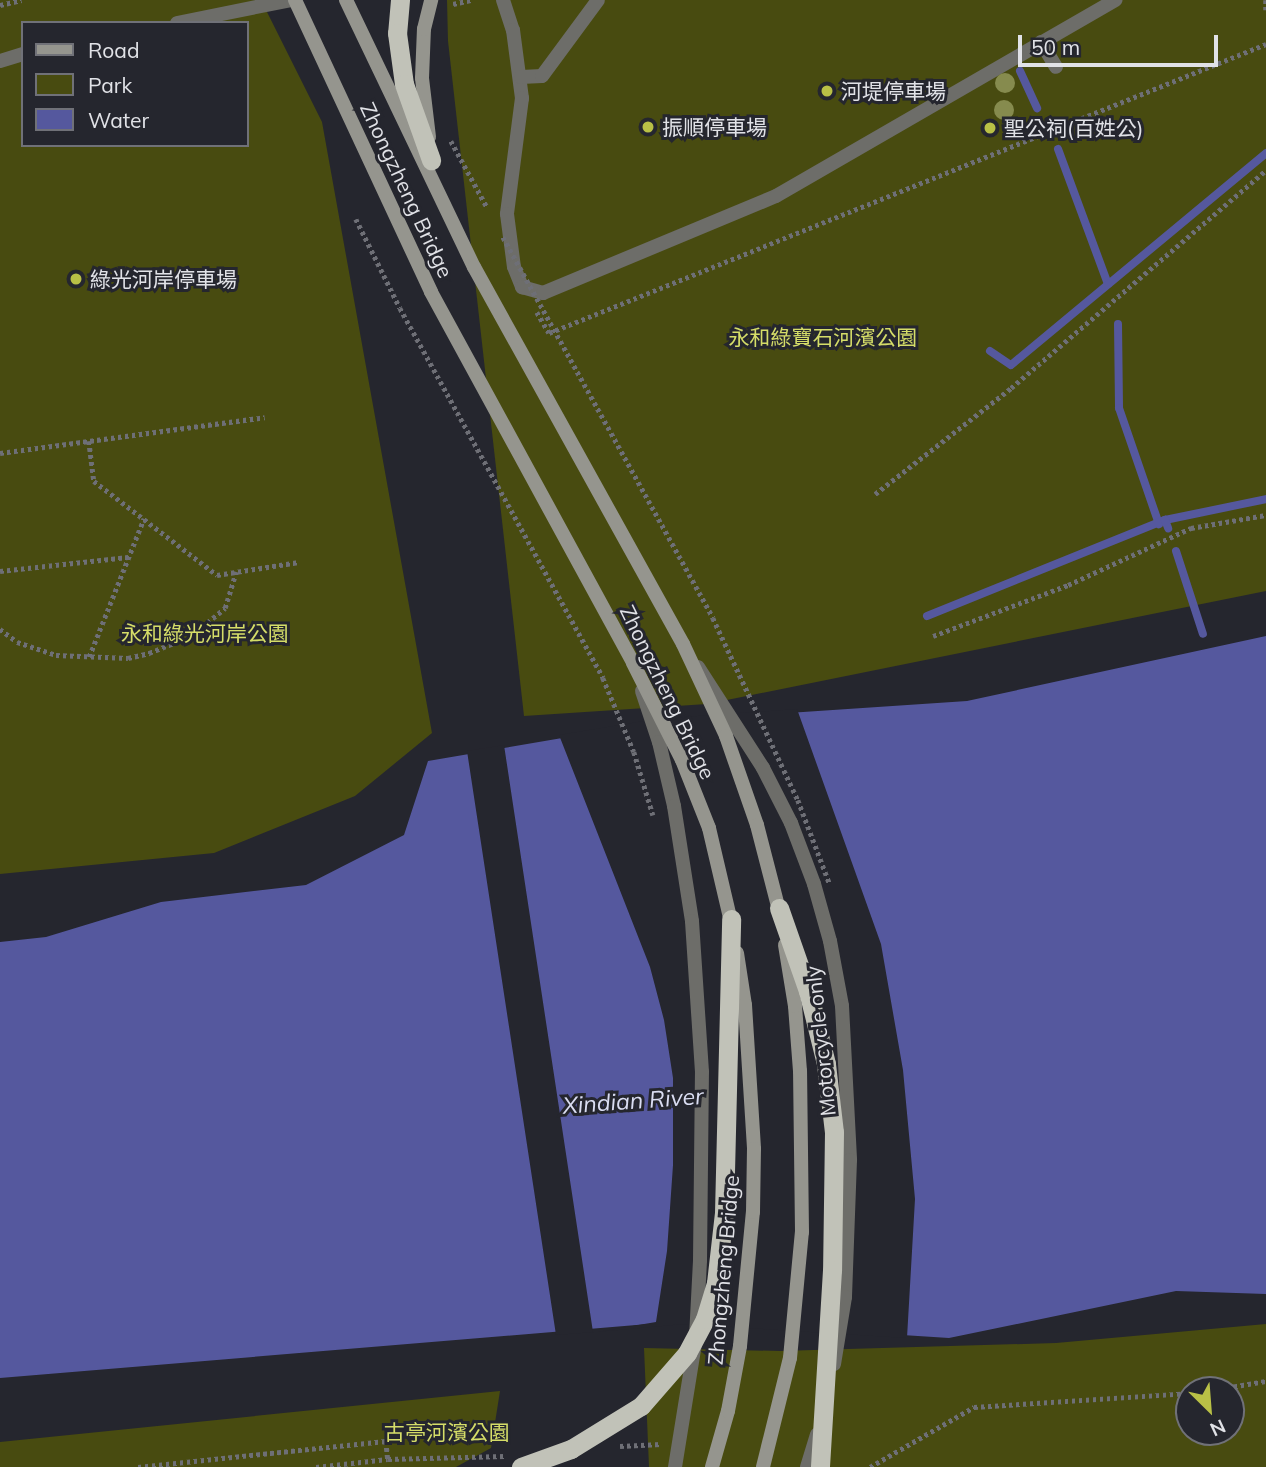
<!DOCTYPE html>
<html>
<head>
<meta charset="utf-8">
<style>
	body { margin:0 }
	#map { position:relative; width:1266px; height:1467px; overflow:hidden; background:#25262e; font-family:Mulish,"Noto Sans TC",sans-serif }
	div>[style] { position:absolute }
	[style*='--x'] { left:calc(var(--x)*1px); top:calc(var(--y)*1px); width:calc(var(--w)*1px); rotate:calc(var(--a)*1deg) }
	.green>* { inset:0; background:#484b10 }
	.water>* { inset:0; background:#55589e }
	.pier>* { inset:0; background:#25262e }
	.stream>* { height:8px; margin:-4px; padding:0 4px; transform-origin:4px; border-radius:4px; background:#55589e }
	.path>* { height:4.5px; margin-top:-2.25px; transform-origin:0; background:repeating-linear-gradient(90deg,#6e6f76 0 3.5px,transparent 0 7px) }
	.service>* { height:14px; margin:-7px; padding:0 7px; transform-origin:7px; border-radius:7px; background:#6d6d69 }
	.secondary>* { height:14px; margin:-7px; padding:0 7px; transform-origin:7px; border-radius:7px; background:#95958e }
	.trunk>* { height:19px; margin:-9.5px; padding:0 9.5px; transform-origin:9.5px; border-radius:9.5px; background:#c1c2b8 }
	.path-bridge>* { height:4.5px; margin-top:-2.25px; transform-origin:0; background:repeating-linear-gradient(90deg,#6e6f76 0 3.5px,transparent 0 7px) }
	.service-bridge>* { height:14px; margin:-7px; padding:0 7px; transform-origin:7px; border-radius:7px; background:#6d6d69 }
	.secondary-bridge>* { height:14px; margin:-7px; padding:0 7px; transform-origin:7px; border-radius:7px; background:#95958e }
	.trunk-bridge>* { height:19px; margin:-9.5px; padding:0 9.5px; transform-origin:9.5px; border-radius:9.5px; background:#c1c2b8 }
	.trees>* { width:20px; height:20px; margin:-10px; border-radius:50%; background:#868b4e }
	.dots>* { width:19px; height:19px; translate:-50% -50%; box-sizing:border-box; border:4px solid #25262e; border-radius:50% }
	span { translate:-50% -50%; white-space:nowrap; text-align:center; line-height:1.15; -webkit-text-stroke:6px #25262e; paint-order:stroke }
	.poi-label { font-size:21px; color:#e1e2e7 }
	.left { translate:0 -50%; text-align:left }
	.street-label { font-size:21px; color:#e1e2e7 }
	.park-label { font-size:21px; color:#d5dd68 }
	.water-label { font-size:23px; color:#daddf2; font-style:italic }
	.legend { position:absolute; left:21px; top:21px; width:228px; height:126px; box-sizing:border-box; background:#25262e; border:2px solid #707178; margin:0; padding:9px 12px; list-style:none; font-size:21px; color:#e1e2e7 }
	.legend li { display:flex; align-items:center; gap:14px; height:35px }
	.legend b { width:35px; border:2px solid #707178 }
	.north { position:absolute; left:1175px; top:1376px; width:70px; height:70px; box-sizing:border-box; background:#25262e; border:2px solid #707178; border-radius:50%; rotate:155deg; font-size:19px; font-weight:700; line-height:28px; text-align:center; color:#e1e2e7 }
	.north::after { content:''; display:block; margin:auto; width:24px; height:32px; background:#b9c046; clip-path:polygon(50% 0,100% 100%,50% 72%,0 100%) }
	.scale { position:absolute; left:1018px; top:35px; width:200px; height:32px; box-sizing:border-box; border:4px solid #e1e2e7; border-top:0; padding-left:9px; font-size:21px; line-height:24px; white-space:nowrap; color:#e1e2e7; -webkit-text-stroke:5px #25262e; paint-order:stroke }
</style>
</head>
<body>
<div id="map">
	<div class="green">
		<div style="clip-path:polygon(evenodd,0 0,261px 0,322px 122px,432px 733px,355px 796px,214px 853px,0 874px,0 0,23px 23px,247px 23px,247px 145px,23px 145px,23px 23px)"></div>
		<div style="clip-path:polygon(447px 0,1266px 0,1266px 591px,707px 704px,524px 716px,448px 41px)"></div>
		<div style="clip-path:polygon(evenodd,1266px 1324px,1266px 1467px,649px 1467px,644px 1348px,780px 1351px,1056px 1343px,1266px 1324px,1189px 1390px,1231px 1390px,1231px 1432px,1189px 1432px,1189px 1390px)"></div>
		<div style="clip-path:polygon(500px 1391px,491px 1448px,456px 1467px,0 1467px,0 1442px)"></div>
	</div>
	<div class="water">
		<div style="clip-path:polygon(1266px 636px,1266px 1294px,1176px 1291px,949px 1338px,684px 1321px,0 1378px,0 942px,46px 937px,161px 902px,306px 885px,404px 835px,428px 761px,656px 722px,967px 701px)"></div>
	</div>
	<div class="pier">
		<div style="clip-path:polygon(797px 709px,881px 944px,903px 1070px,915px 1199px,907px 1338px,684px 1324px,597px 1332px,656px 1322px,667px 1251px,673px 1165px,673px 1078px,664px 1020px,650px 967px,559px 735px,656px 719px)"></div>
		<div style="clip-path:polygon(504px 745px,593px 1332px,594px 1332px,556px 1335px,467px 751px)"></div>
	</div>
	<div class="stream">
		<div style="--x:1020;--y:71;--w:41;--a:65.3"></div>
		<div style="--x:1058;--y:149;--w:144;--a:69.7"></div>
		<div style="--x:1118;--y:324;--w:84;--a:89.3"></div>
		<div style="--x:1119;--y:408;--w:123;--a:71"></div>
		<div style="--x:990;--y:351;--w:25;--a:34"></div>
		<div style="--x:1011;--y:365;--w:332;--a:-39.7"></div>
		<div style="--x:1165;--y:520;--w:103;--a:-11.7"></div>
		<div style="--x:1176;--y:551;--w:87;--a:72"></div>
		<div style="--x:927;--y:616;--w:257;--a:-22"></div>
		<div style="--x:1165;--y:520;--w:9;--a:69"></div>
	</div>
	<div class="path">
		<div style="--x:1266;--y:0;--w:10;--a:90"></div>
		<div style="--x:453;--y:4;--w:18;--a:-13"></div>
		<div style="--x:0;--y:5;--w:22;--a:-13"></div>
		<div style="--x:451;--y:141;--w:75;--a:61.4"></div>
		<div style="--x:356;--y:219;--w:99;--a:63.7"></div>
		<div style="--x:400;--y:308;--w:422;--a:61.2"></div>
		<div style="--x:603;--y:678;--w:80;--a:67.3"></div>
		<div style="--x:634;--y:752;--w:66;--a:73.2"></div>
		<div style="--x:537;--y:312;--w:24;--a:60"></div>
		<div style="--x:549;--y:333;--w:773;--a:-21.95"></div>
		<div style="--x:89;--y:441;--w:40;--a:82.9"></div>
		<div style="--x:94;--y:481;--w:155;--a:37.4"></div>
		<div style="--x:217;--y:575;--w:83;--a:-9"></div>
		<div style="--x:0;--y:453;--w:267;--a:-7.7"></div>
		<div style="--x:875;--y:494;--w:172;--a:-37.9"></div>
		<div style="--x:1011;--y:388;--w:335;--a:-40.5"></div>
		<div style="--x:0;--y:571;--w:129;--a:-6.2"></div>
		<div style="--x:0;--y:629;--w:21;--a:37"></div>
		<div style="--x:17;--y:642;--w:41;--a:18.4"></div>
		<div style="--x:56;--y:655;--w:72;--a:2.4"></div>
		<div style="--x:128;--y:658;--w:22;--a:-13"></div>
		<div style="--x:149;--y:653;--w:45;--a:-22"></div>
		<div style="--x:191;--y:636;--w:44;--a:-39.5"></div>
		<div style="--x:225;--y:608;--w:38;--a:-73"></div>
		<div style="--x:933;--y:636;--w:144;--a:-20.7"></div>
		<div style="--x:1068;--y:585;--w:136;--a:-24.9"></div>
		<div style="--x:1191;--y:528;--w:76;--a:-9.8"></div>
		<div style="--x:89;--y:657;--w:149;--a:-68.4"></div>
		<div style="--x:1213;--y:1390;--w:54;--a:-9.6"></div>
		<div style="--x:620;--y:1446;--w:41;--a:-2.8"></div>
		<div style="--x:138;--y:1467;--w:249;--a:-6"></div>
		<div style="--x:386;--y:1441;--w:18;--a:84"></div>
		<div style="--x:316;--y:1467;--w:72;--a:-6.3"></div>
		<div style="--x:388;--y:1459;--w:116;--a:-1.5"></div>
		<div style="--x:870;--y:1467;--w:120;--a:-30"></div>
		<div style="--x:974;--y:1407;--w:215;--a:-3.7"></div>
	</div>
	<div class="service">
		<div style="--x:503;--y:0;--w:32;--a:72"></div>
		<div style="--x:513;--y:30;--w:69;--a:82.5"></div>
		<div style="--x:522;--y:98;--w:117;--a:97.4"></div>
		<div style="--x:507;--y:214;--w:53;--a:82.5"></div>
		<div style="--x:514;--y:267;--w:22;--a:68"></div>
		<div style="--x:522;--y:287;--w:22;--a:16"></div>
		<div style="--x:543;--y:293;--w:252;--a:-22.6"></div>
		<div style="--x:776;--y:196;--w:392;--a:-30"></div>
		<div style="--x:177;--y:23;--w:116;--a:-11.4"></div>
		<div style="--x:1041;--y:42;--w:29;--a:59"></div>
		<div style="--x:0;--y:61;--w:24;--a:-17"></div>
		<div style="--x:521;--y:77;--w:21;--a:-3"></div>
		<div style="--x:542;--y:76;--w:94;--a:-53.6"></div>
		<div style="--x:698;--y:667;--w:120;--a:57.2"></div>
		<div style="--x:763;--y:768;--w:62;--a:63"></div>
		<div style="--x:791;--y:823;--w:65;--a:69.3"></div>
		<div style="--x:814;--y:884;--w:59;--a:74.3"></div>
		<div style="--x:830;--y:941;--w:66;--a:79.5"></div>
		<div style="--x:842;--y:1006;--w:154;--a:87"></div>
		<div style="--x:850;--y:1160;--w:137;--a:92.1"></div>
		<div style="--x:845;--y:1297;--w:68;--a:99.3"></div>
		<div style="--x:642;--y:691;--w:54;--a:71.6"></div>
		<div style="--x:659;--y:742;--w:66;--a:76.8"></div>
		<div style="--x:674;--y:806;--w:116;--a:81.1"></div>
		<div style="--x:807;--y:1467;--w:34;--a:-73"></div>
	</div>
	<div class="secondary">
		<div style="--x:295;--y:0;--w:322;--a:65"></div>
		<div style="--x:431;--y:292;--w:422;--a:61.4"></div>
		<div style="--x:633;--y:663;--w:109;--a:63.2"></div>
		<div style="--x:682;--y:760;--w:73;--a:68.3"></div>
		<div style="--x:709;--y:828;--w:101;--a:76.8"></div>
		<div style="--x:346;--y:0;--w:296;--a:64.4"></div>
		<div style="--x:474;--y:267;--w:431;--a:61"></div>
		<div style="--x:683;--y:644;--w:102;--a:64.9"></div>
		<div style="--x:726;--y:736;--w:94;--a:70.8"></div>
		<div style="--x:757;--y:825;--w:96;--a:75.5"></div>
		<div style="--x:429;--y:137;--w:59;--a:-96.8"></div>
		<div style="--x:422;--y:78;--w:49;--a:-87.7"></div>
		<div style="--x:424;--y:29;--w:30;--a:-76"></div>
		<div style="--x:737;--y:953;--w:53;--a:81.3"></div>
		<div style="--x:745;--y:1005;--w:144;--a:86.4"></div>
		<div style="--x:763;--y:1467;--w:112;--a:-76.1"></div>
		<div style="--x:790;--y:1358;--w:127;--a:-84.6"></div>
		<div style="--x:802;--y:1232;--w:161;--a:-90.7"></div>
		<div style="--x:800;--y:1071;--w:65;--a:-94.4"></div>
		<div style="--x:795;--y:1006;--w:62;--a:-99.3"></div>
	</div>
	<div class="trunk">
		<div style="--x:400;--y:0;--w:33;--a:95"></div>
		<div style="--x:397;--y:33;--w:51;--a:82.2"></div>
		<div style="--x:404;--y:84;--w:81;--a:70.4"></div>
	</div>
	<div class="path-bridge">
		<div style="--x:503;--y:237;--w:435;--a:61.1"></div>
		<div style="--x:713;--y:618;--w:201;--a:65"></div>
		<div style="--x:798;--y:800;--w:88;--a:69.3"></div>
	</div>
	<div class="service-bridge">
		<div style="--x:675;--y:1467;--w:132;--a:-80.8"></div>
		<div style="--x:696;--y:1337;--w:77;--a:-87"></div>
		<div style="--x:700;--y:1260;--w:188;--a:-89.4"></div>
		<div style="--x:702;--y:1072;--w:151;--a:-93.8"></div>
	</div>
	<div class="secondary-bridge">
		<div style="--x:712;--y:1467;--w:58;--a:-74.1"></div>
		<div style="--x:728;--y:1411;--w:66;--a:-79.5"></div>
		<div style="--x:740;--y:1346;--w:135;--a:-84.5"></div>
		<div style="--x:753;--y:1212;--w:63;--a:-89.1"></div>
	</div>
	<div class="trunk-bridge">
		<div style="--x:779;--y:908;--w:88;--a:70.7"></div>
		<div style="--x:808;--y:991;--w:75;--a:76.1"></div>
		<div style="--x:826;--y:1064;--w:68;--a:83.3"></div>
		<div style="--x:834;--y:1132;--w:138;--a:90.8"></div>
		<div style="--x:832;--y:1270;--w:197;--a:93.5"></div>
		<div style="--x:521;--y:1467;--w:53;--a:-19.8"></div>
		<div style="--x:571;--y:1449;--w:82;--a:-31.6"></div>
		<div style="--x:641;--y:1406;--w:70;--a:-49"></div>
		<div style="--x:687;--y:1353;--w:38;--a:-62"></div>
		<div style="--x:705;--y:1319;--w:38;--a:-73"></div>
		<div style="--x:716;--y:1283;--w:70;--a:-83.5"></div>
		<div style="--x:724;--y:1213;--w:294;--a:-88.6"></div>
	</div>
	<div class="trees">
		<div style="left:1005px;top:83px"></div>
		<div style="left:1004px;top:110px"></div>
	</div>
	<div class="dots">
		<div style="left:827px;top:91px;background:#b9c046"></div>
		<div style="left:648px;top:127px;background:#b9c046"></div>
		<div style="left:990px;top:128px;background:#b9c046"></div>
		<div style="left:76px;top:279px;background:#b9c046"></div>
	</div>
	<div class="poi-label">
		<span class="left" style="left:841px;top:91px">河堤停車場</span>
		<span class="left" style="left:662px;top:127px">振順停車場</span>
		<span class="left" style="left:1004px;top:128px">聖公祠(百姓公)</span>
		<span class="left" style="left:90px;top:279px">綠光河岸停車場</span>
	</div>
	<div class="street-label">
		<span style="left:407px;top:190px;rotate:65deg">Zhongzheng Bridge</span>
		<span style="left:668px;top:692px;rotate:64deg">Zhongzheng Bridge</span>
		<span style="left:820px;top:1041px;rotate:-96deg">Motorcycle only</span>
		<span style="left:723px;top:1270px;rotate:-85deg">Zhongzheng Bridge</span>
	</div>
	<div class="park-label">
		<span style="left:823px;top:337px">永和綠寶石河濱公園</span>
		<span style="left:205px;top:633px">永和綠光河岸公園</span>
		<span style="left:447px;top:1432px">古亭河濱公園</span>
	</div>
	<div class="water-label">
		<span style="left:633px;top:1101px;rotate:-4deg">Xindian River</span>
	</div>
	<ul class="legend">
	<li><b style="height:9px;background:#95958e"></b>Road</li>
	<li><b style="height:19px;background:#484b10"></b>Park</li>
	<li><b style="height:19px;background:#55589e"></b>Water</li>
	</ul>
	<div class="north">N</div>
	<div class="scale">50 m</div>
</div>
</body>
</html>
